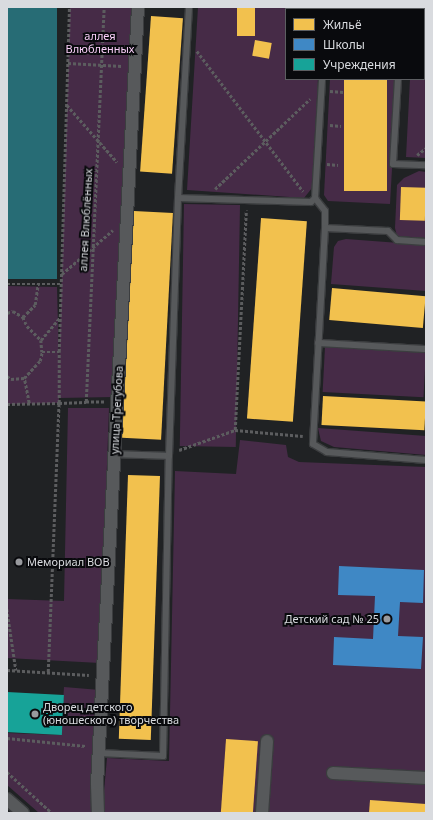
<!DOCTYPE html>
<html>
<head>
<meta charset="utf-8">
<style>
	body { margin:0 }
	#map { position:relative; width:433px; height:820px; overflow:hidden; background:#202224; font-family:"Noto Sans",sans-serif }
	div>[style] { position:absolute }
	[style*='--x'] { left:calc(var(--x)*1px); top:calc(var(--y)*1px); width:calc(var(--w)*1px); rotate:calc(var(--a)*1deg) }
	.green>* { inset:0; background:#462b47; transform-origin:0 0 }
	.water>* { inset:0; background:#276c75; transform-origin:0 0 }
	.homes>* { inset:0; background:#f2c14e; transform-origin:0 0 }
	.schools>* { inset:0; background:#3f88c5 }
	.public>* { inset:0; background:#17a398; transform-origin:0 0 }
	.path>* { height:2.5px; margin-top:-1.25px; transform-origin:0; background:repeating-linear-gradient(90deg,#5c5d5f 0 3px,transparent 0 5px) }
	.roads { filter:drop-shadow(1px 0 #3b3d3f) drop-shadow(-1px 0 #3b3d3f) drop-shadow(0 1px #3b3d3f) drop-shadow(0 -1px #3b3d3f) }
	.service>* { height:6px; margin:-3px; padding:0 3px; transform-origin:3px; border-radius:3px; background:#57595b }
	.minor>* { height:12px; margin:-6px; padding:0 6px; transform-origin:6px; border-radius:6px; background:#57595b }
	.dots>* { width:11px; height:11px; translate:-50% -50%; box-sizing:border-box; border:2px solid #090a0d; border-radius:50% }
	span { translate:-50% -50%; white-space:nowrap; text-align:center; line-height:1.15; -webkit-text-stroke:4px #090a0d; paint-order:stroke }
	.park-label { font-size:11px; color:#f9cef8 }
	.street-label { font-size:11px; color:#d9dbdf }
	.poi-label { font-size:11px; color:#d9dbdf }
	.left { translate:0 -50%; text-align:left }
	.right { translate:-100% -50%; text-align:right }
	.frame { position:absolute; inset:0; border:8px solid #d9dbdf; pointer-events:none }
	.legend { position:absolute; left:285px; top:8px; width:140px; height:72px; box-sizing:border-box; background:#090a0d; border:1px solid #5c5e61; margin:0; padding:5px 7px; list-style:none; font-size:12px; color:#d9dbdf }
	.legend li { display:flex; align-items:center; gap:8px; height:20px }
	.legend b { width:20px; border:1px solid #5c5e61 }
</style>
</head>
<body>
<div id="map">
	<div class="green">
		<div style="clip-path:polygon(70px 7px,133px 7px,113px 397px,59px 398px,59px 403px,7px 404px,7px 286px,57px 287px,59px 365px)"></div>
		<div style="clip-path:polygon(198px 7px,322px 7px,322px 9px,286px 9px,286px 79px,318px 79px,312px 188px,304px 198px,187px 190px)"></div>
		<div style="clip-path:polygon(415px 7px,426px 7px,426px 158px,406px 157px,410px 79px,424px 79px,424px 9px,415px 9px)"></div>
		<div style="clip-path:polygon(330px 79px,397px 79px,390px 204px,328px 201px,324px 195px)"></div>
		<div style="clip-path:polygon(419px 171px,426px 172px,426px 238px,397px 236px,395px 228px,397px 185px,404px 178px)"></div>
		<div style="left:184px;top:204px;width:56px;height:242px;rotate:1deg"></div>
		<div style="clip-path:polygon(346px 239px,426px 245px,426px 291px,331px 284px,334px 247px,338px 241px)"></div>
		<div style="left:325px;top:347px;width:101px;height:45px;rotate:3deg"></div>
		<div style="clip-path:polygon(68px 408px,109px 408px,100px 663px,7px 658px,7px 599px,64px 601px)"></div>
		<div style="clip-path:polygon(318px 428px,426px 436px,426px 455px,334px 447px,321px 441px)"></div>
		<div style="clip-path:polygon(240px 440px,286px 445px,288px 457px,299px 462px,426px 467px,426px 813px,102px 813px,107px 758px,169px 761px,175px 471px,236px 474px)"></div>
		<div style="clip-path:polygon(64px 687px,100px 690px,91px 813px,39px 813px,7px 785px,7px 733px,61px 735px)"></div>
	</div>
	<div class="water">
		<div style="left:7px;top:7px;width:50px;height:272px"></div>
	</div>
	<div class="homes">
		<div style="left:237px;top:7px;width:18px;height:29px"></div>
		<div style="left:349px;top:7px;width:42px;height:2px"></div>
		<div style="left:151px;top:16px;width:32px;height:156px;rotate:4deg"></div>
		<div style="left:255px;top:40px;width:17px;height:16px;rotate:10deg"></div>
		<div style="left:344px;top:79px;width:43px;height:112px"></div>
		<div style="left:401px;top:187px;width:25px;height:33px;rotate:2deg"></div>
		<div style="left:134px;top:211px;width:39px;height:227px;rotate:3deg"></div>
		<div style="left:261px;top:218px;width:46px;height:201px;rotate:4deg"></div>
		<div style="left:332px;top:288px;width:94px;height:32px;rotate:5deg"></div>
		<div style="left:323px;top:396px;width:103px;height:29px;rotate:3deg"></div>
		<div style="left:128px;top:475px;width:32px;height:264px;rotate:2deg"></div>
		<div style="left:226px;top:739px;width:32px;height:74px;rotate:4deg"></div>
		<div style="clip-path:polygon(370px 800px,426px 804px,426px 813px,369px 813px)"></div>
	</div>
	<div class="schools">
		<div style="clip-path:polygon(339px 566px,424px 570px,423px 603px,400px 602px,398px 636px,423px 637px,421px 669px,333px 665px,334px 637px,373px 639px,375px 596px,338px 595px)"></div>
	</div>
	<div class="public">
		<div style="left:7px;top:692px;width:57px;height:40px;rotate:3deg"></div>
	</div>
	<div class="path">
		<div style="--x:197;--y:51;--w:176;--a:52.9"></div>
		<div style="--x:68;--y:63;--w:54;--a:3.2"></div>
		<div style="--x:424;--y:64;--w:2;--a:0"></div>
		<div style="--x:330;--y:91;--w:14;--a:4"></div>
		<div style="--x:67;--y:105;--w:76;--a:48.7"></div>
		<div style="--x:330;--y:125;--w:11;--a:5"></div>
		<div style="--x:417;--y:155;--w:11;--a:-38"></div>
		<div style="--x:327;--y:164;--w:11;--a:5"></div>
		<div style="--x:215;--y:189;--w:131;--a:-43.5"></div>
		<div style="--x:62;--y:274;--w:67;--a:-40.8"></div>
		<div style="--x:7;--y:284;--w:54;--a:0"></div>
		<div style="--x:7;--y:313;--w:6;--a:-18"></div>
		<div style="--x:13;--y:311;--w:12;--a:31"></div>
		<div style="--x:23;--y:317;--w:10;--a:66"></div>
		<div style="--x:27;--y:326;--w:20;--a:45"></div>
		<div style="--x:41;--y:340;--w:12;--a:85"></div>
		<div style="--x:42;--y:352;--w:17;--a:0"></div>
		<div style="--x:23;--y:317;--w:17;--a:-45"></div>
		<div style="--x:35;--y:305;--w:21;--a:-82"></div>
		<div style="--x:41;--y:340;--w:30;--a:-50"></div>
		<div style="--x:7;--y:376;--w:5;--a:37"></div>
		<div style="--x:11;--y:379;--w:13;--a:-4"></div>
		<div style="--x:104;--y:402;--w:18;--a:180"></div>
		<div style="--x:86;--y:402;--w:395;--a:-87.4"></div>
		<div style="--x:29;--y:403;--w:25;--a:-101"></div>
		<div style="--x:24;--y:378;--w:23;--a:-47"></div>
		<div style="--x:40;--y:361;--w:9;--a:-77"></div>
		<div style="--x:59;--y:403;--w:27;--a:-2"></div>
		<div style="--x:7;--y:404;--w:52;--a:-1.1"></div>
		<div style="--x:59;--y:403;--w:51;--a:-90"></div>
		<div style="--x:59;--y:352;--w:345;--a:-88.3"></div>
		<div style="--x:235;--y:430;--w:220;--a:-87.1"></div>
		<div style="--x:179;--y:450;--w:59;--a:-19.7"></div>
		<div style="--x:235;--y:430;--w:68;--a:5"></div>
		<div style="--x:7;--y:609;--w:62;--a:81.6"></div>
		<div style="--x:7;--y:670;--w:82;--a:3.5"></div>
		<div style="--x:48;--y:672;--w:269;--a:-87.7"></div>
		<div style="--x:7;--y:738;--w:79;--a:5.8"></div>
		<div style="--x:7;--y:772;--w:61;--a:42.3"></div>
	</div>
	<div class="roads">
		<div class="service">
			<div style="--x:327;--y:9;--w:2;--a:-90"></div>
			<div style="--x:402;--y:9;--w:2;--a:-90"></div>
			<div style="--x:398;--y:79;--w:85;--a:93.4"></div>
			<div style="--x:393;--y:164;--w:33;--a:2"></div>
			<div style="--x:178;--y:198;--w:191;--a:-86.7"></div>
			<div style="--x:315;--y:198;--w:119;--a:-86.6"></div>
			<div style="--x:325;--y:228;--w:63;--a:2.7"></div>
			<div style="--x:388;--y:231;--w:13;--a:45"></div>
			<div style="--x:397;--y:240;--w:29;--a:4"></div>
			<div style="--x:318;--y:343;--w:108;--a:3.2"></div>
			<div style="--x:115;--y:454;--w:54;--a:2.1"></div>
			<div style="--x:169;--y:456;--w:258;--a:-88"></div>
			<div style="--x:178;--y:198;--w:133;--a:1.7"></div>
			<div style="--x:311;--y:202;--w:6;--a:-45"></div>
			<div style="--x:315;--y:198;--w:16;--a:52"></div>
			<div style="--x:325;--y:211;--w:17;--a:90"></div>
			<div style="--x:325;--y:228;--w:216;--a:93.2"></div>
			<div style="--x:313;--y:444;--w:16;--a:30"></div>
			<div style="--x:327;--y:452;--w:99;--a:4.6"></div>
			<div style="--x:99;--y:753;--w:64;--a:2.7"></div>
			<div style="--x:163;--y:756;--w:300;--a:-88.9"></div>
		</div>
		<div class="minor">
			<div style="--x:333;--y:773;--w:93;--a:3.1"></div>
			<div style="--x:7;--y:799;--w:21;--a:41"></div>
			<div style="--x:98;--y:813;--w:29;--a:-92"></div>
			<div style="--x:97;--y:784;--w:778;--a:-86.98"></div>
			<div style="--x:262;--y:813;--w:72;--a:-86"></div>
		</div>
	</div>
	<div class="dots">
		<div style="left:19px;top:562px;background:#989a9e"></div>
		<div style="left:387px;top:619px;background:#989a9e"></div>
		<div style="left:35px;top:714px;background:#989a9e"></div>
	</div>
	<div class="park-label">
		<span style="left:100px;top:43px">аллея<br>Влюбленных</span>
	</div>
	<div class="street-label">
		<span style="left:86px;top:220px;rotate:-87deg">аллея Влюблённых</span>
		<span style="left:117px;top:410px;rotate:-87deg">улица Трегубова</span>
	</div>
	<div class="poi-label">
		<span class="left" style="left:27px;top:562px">Мемориал ВОВ</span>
		<span class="right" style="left:379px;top:619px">Детский сад № 25</span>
		<span class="left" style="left:43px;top:714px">Дворец детского<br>(юношеского) творчества</span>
	</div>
	<div class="frame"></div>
	<ul class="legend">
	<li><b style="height:11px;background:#f2c14e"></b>Жильё</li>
	<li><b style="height:11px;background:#3f88c5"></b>Школы</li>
	<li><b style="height:11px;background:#17a398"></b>Учреждения</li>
	</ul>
</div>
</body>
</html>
